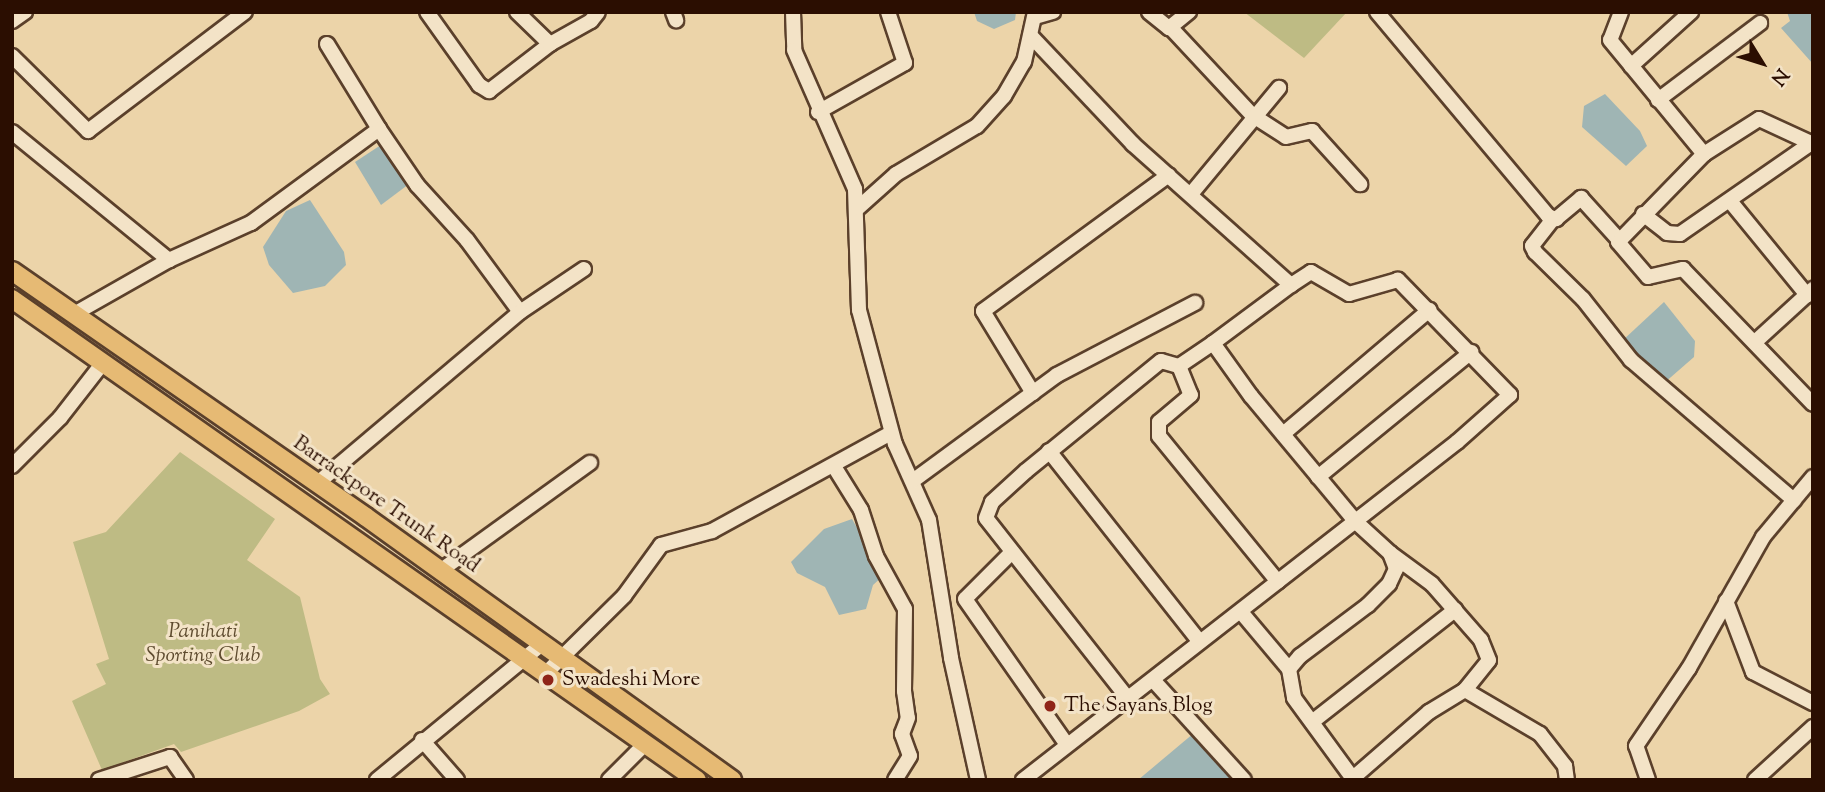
<!DOCTYPE html>
<html>
<head>
<meta charset="utf-8">
<style>
	body { margin:0 }
	#map { position:relative; width:1825px; height:792px; overflow:hidden; background:#ecd4a9; font-family:"Sorts Mill Goudy",serif }
	div>[style] { position:absolute }
	[style*='--x'] { left:calc(var(--x)*1px); top:calc(var(--y)*1px); width:calc(var(--w)*1px); rotate:calc(var(--a)*1deg) }
	.green>* { inset:0; background:#bebb84 }
	.water>* { inset:0; background:#9fb5b4 }
	.roads { filter:drop-shadow(2px 0 #5b402b) drop-shadow(-2px 0 #5b402b) drop-shadow(0 2px #5b402b) drop-shadow(0 -2px #5b402b) }
	.minor>* { height:14px; margin:-7px; padding:0 7px; transform-origin:7px; border-radius:7px; background:#f3e3c7 }
	.major>* { height:18px; margin:-9px; padding:0 9px; transform-origin:9px; border-radius:9px; background:#e6ba74 }
	.dots>* { width:19px; height:19px; translate:-50% -50%; box-sizing:border-box; border:4px solid #f3e3c7; border-radius:50% }
	span { translate:-50% -50%; white-space:nowrap; text-align:center; line-height:1.15; -webkit-text-stroke:6px #f3e3c7; paint-order:stroke }
	.street-label { font-size:21px; color:#2b0e01 }
	.park-label { font-size:21px; color:#5e4b2f; font-style:italic }
	.poi-label { font-size:21px; color:#2b0e01 }
	.left { translate:0 -50%; text-align:left }
	.frame { position:absolute; inset:0; border:14px solid #2b0e01; pointer-events:none }
	.north { position:absolute; left:1727px; top:28px; width:70px; height:70px; -webkit-text-stroke:5px #f3e3c7; paint-order:stroke; rotate:128deg; font-size:19px; font-weight:700; line-height:28px; text-align:center; color:#2b0e01 }
	.north::after { content:''; display:block; margin:auto; width:24px; height:32px; background:#2b0e01; clip-path:polygon(50% 0,100% 100%,50% 72%,0 100%) }
</style>
</head>
<body>
<div id="map">
	<div class="green">
		<div style="clip-path:polygon(1244px 12px,1347px 12px,1304px 58px)"></div>
		<div style="clip-path:polygon(180px 452px,275px 519px,247px 560px,300px 597px,320px 679px,330px 694px,299px 711px,181px 752px,174px 744px,102px 770px,72px 701px,106px 684px,96px 664px,109px 659px,73px 542px,106px 532px)"></div>
	</div>
	<div class="water">
		<div style="clip-path:polygon(974px 12px,1016px 12px,1015px 20px,994px 29px,977px 21px)"></div>
		<div style="clip-path:polygon(1787px 12px,1813px 12px,1813px 64px,1781px 28px,1790px 21px)"></div>
		<div style="clip-path:polygon(1605px 94px,1640px 131px,1647px 146px,1626px 166px,1582px 127px,1584px 106px)"></div>
		<div style="clip-path:polygon(387px 141px,417px 178px,381px 205px,355px 162px)"></div>
		<div style="clip-path:polygon(310px 200px,344px 252px,346px 265px,325px 286px,293px 293px,269px 265px,263px 247px,286px 211px)"></div>
		<div style="clip-path:polygon(1664px 302px,1695px 341px,1694px 357px,1663px 384px,1622px 341px)"></div>
		<div style="clip-path:polygon(852px 519px,884px 575px,873px 585px,866px 609px,839px 615px,825px 587px,797px 573px,791px 562px,824px 529px)"></div>
		<div style="clip-path:polygon(1194px 733px,1234px 780px,1138px 780px)"></div>
	</div>
	<div class="roads">
		<div class="minor">
			<div style="--x:427;--y:12;--w:90;--a:54.5"></div>
			<div style="--x:479;--y:85;--w:12;--a:31"></div>
			<div style="--x:489;--y:91;--w:77;--a:-37.6"></div>
			<div style="--x:517;--y:12;--w:46;--a:44.1"></div>
			<div style="--x:550;--y:44;--w:47;--a:-29.3"></div>
			<div style="--x:591;--y:21;--w:11;--a:-52"></div>
			<div style="--x:673;--y:12;--w:9;--a:69"></div>
			<div style="--x:793;--y:12;--w:38;--a:88"></div>
			<div style="--x:794;--y:50;--w:152;--a:66.3"></div>
			<div style="--x:855;--y:189;--w:121;--a:88.1"></div>
			<div style="--x:859;--y:310;--w:139;--a:75"></div>
			<div style="--x:895;--y:444;--w:83;--a:65.9"></div>
			<div style="--x:929;--y:520;--w:140;--a:80.9"></div>
			<div style="--x:951;--y:658;--w:125;--a:77.5"></div>
			<div style="--x:1149;--y:12;--w:26;--a:39"></div>
			<div style="--x:1169;--y:28;--w:26;--a:-39"></div>
			<div style="--x:1377;--y:12;--w:266;--a:50"></div>
			<div style="--x:1548;--y:216;--w:9;--a:21"></div>
			<div style="--x:1556;--y:219;--w:33;--a:-40"></div>
			<div style="--x:1581;--y:198;--w:55;--a:47.9"></div>
			<div style="--x:1621;--y:12;--w:30;--a:111"></div>
			<div style="--x:1610;--y:40;--w:148;--a:50.5"></div>
			<div style="--x:1704;--y:154;--w:65;--a:-32.5"></div>
			<div style="--x:1759;--y:119;--w:60;--a:24.8"></div>
			<div style="--x:1035;--y:17;--w:19;--a:-16"></div>
			<div style="--x:12;--y:21;--w:16;--a:-35"></div>
			<div style="--x:1171;--y:28;--w:119;--a:47"></div>
			<div style="--x:1252;--y:115;--w:40;--a:32.9"></div>
			<div style="--x:1286;--y:137;--w:27;--a:-13"></div>
			<div style="--x:1312;--y:131;--w:72;--a:47.8"></div>
			<div style="--x:327;--y:44;--w:100;--a:58.5"></div>
			<div style="--x:12;--y:56;--w:107;--a:44.6"></div>
			<div style="--x:88;--y:131;--w:197;--a:-37.2"></div>
			<div style="--x:1631;--y:66;--w:81;--a:-42"></div>
			<div style="--x:1658;--y:100;--w:128;--a:-37"></div>
			<div style="--x:818;--y:112;--w:100;--a:-29.4"></div>
			<div style="--x:905;--y:63;--w:54;--a:-108.4"></div>
			<div style="--x:12;--y:132;--w:203;--a:39.2"></div>
			<div style="--x:1704;--y:154;--w:123;--a:134.3"></div>
			<div style="--x:1618;--y:242;--w:46;--a:49.4"></div>
			<div style="--x:1648;--y:277;--w:36;--a:-13"></div>
			<div style="--x:1683;--y:269;--w:187;--a:46.1"></div>
			<div style="--x:1191;--y:194;--w:138;--a:-50.3"></div>
			<div style="--x:1730;--y:201;--w:122;--a:50.7"></div>
			<div style="--x:858;--y:208;--w:51;--a:-41.8"></div>
			<div style="--x:896;--y:174;--w:94;--a:-30.7"></div>
			<div style="--x:977;--y:126;--w:40;--a:-48"></div>
			<div style="--x:1004;--y:96;--w:39;--a:-60"></div>
			<div style="--x:1024;--y:62;--w:51;--a:-77.6"></div>
			<div style="--x:1643;--y:214;--w:31;--a:38"></div>
			<div style="--x:1667;--y:233;--w:13;--a:4"></div>
			<div style="--x:1680;--y:234;--w:158;--a:-34.7"></div>
			<div style="--x:1553;--y:219;--w:34;--a:128"></div>
			<div style="--x:1532;--y:246;--w:7;--a:63"></div>
			<div style="--x:1535;--y:252;--w:67;--a:44.4"></div>
			<div style="--x:1583;--y:299;--w:78;--a:51.8"></div>
			<div style="--x:1631;--y:360;--w:215;--a:40.7"></div>
			<div style="--x:1291;--y:285;--w:97;--a:143.4"></div>
			<div style="--x:1213;--y:343;--w:65;--a:54.4"></div>
			<div style="--x:1251;--y:396;--w:164;--a:50.2"></div>
			<div style="--x:1356;--y:522;--w:46;--a:42.4"></div>
			<div style="--x:1390;--y:553;--w:17;--a:69"></div>
			<div style="--x:1396;--y:569;--w:17;--a:115"></div>
			<div style="--x:1389;--y:584;--w:30;--a:135"></div>
			<div style="--x:1368;--y:605;--w:85;--a:143.1"></div>
			<div style="--x:1300;--y:656;--w:17;--a:130"></div>
			<div style="--x:1289;--y:669;--w:29;--a:80"></div>
			<div style="--x:1294;--y:698;--w:102;--a:53.8"></div>
			<div style="--x:520;--y:312;--w:77;--a:-33.9"></div>
			<div style="--x:74;--y:314;--w:109;--a:-29.6"></div>
			<div style="--x:169;--y:260;--w:90;--a:-24.3"></div>
			<div style="--x:251;--y:223;--w:159;--a:-36.3"></div>
			<div style="--x:379;--y:129;--w:68;--a:55.8"></div>
			<div style="--x:417;--y:185;--w:74;--a:47.7"></div>
			<div style="--x:467;--y:240;--w:89;--a:53.6"></div>
			<div style="--x:520;--y:312;--w:265;--a:139.8"></div>
			<div style="--x:1755;--y:342;--w:79;--a:-42.4"></div>
			<div style="--x:1213;--y:343;--w:41;--a:145.9"></div>
			<div style="--x:1179;--y:366;--w:31;--a:68"></div>
			<div style="--x:1191;--y:395;--w:42;--a:139.8"></div>
			<div style="--x:1159;--y:422;--w:14;--a:90"></div>
			<div style="--x:1159;--y:436;--w:188;--a:50.8"></div>
			<div style="--x:1033;--y:393;--w:96;--a:-121.4"></div>
			<div style="--x:983;--y:311;--w:230;--a:-36.2"></div>
			<div style="--x:1283;--y:434;--w:192;--a:-40.3"></div>
			<div style="--x:1049;--y:451;--w:243;--a:51.7"></div>
			<div style="--x:12;--y:466;--w:68;--a:-45"></div>
			<div style="--x:60;--y:418;--w:68;--a:-52.1"></div>
			<div style="--x:835;--y:468;--w:49;--a:58.2"></div>
			<div style="--x:861;--y:510;--w:48;--a:71.9"></div>
			<div style="--x:876;--y:556;--w:60;--a:61.3"></div>
			<div style="--x:905;--y:609;--w:82;--a:90.7"></div>
			<div style="--x:904;--y:691;--w:27;--a:82"></div>
			<div style="--x:908;--y:718;--w:17;--a:111"></div>
			<div style="--x:902;--y:734;--w:23;--a:70"></div>
			<div style="--x:910;--y:756;--w:28;--a:122"></div>
			<div style="--x:1318;--y:477;--w:198;--a:-39.2"></div>
			<div style="--x:914;--y:480;--w:177;--a:-36.3"></div>
			<div style="--x:1057;--y:375;--w:156;--a:-27.6"></div>
			<div style="--x:1012;--y:552;--w:66;--a:135"></div>
			<div style="--x:965;--y:599;--w:176;--a:55"></div>
			<div style="--x:440;--y:571;--w:185;--a:-35.8"></div>
			<div style="--x:1726;--y:601;--w:76;--a:69.2"></div>
			<div style="--x:1753;--y:672;--w:68;--a:27.3"></div>
			<div style="--x:1241;--y:612;--w:75;--a:49.9"></div>
			<div style="--x:545;--y:674;--w:111;--a:-44.6"></div>
			<div style="--x:624;--y:596;--w:63;--a:-54"></div>
			<div style="--x:661;--y:545;--w:53;--a:-15.4"></div>
			<div style="--x:712;--y:531;--w:204;--a:-28.7"></div>
			<div style="--x:1153;--y:680;--w:135;--a:47.7"></div>
			<div style="--x:1465;--y:690;--w:87;--a:30.4"></div>
			<div style="--x:1540;--y:734;--w:41;--a:52"></div>
			<div style="--x:1565;--y:766;--w:14;--a:82"></div>
			<div style="--x:1126;--y:696;--w:226;--a:-128.2"></div>
			<div style="--x:986;--y:518;--w:17;--a:-69"></div>
			<div style="--x:992;--y:502;--w:46;--a:-42.4"></div>
			<div style="--x:1026;--y:471;--w:174;--a:-39.2"></div>
			<div style="--x:1161;--y:361;--w:19;--a:16"></div>
			<div style="--x:1312;--y:722;--w:182;--a:-38.1"></div>
			<div style="--x:422;--y:740;--w:53;--a:48.8"></div>
			<div style="--x:1353;--y:778;--w:101;--a:-41"></div>
			<div style="--x:1429;--y:712;--w:42;--a:-31.4"></div>
			<div style="--x:1465;--y:690;--w:38;--a:-51"></div>
			<div style="--x:1489;--y:660;--w:22;--a:-112"></div>
			<div style="--x:1481;--y:640;--w:74;--a:-131.2"></div>
			<div style="--x:1432;--y:584;--w:52;--a:-143.6"></div>
			<div style="--x:99;--y:780;--w:75;--a:-17.9"></div>
			<div style="--x:170;--y:757;--w:28;--a:55"></div>
			<div style="--x:377;--y:780;--w:214;--a:-39.5"></div>
			<div style="--x:609;--y:780;--w:52;--a:-45"></div>
			<div style="--x:1023;--y:780;--w:550;--a:-37.91"></div>
			<div style="--x:1457;--y:442;--w:71;--a:-41.6"></div>
			<div style="--x:1510;--y:395;--w:161;--a:-134.2"></div>
			<div style="--x:1398;--y:280;--w:51;--a:164.1"></div>
			<div style="--x:1349;--y:294;--w:44;--a:-149.9"></div>
			<div style="--x:1311;--y:272;--w:24;--a:147"></div>
			<div style="--x:1291;--y:285;--w:212;--a:-138.3"></div>
			<div style="--x:1133;--y:144;--w:149;--a:-133.4"></div>
			<div style="--x:1648;--y:780;--w:36;--a:-109"></div>
			<div style="--x:1636;--y:746;--w:94;--a:-55.8"></div>
			<div style="--x:1689;--y:668;--w:150;--a:-60.5"></div>
			<div style="--x:1763;--y:537;--w:78;--a:-50.2"></div>
			<div style="--x:1755;--y:780;--w:79;--a:-42.4"></div>
		</div>
		<div class="major">
			<div style="--x:12;--y:271;--w:431;--a:34.8"></div>
			<div style="--x:366;--y:517;--w:451;--a:35.7"></div>
			<div style="--x:12;--y:299;--w:837;--a:35.08"></div>
		</div>
	</div>
	<div class="dots">
		<div style="left:548px;top:680px;background:#8f2418"></div>
		<div style="left:1050px;top:706px;background:#8f2418"></div>
	</div>
	<div class="street-label">
		<span style="left:386px;top:505px;rotate:35deg">Barrackpore Trunk Road</span>
	</div>
	<div class="park-label">
		<span style="left:203px;top:644px">Panihati<br>Sporting Club</span>
	</div>
	<div class="poi-label">
		<span class="left" style="left:562px;top:680px">Swadeshi More</span>
		<span class="left" style="left:1064px;top:706px">The Sayans Blog</span>
	</div>
	<div class="frame"></div>
	<div class="north">N</div>
</div>
</body>
</html>
